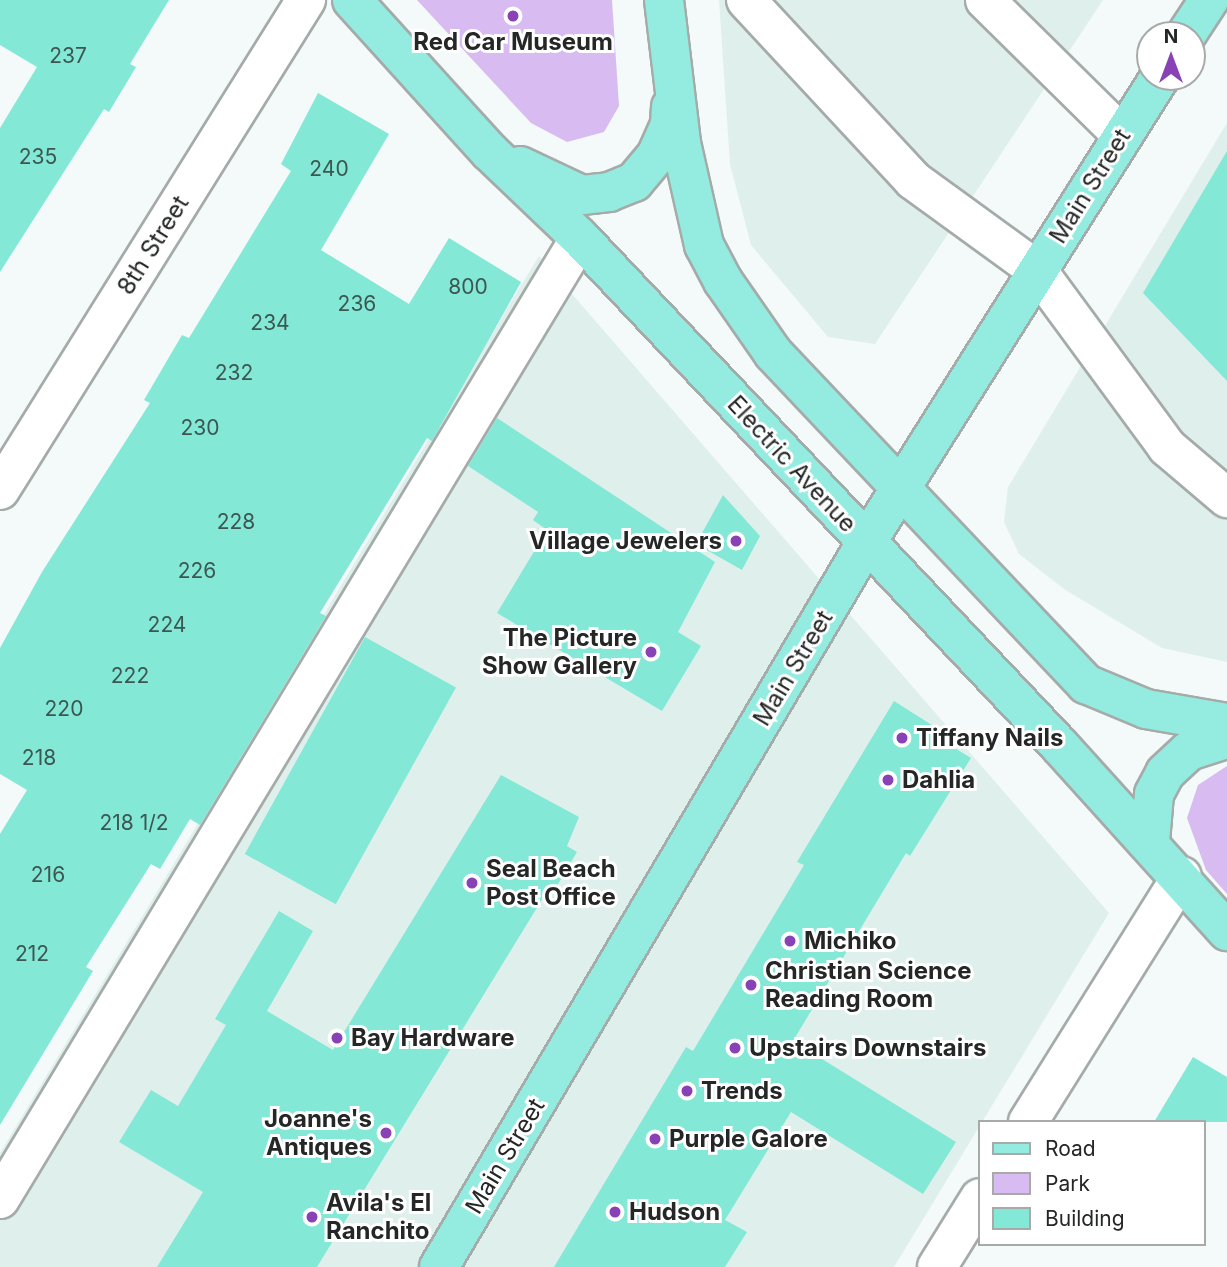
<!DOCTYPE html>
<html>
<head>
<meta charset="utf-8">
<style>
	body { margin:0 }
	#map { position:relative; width:1227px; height:1267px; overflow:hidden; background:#f3faf9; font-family:Inter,sans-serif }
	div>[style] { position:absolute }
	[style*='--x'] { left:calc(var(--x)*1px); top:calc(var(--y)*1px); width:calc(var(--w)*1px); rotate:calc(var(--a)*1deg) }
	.built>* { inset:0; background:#dff0ec }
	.green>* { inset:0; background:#d8bbf1 }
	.building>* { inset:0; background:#83e8d5; transform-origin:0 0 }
	.roads { filter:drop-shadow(2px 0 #a4aba9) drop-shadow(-2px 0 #a4aba9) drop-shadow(0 2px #a4aba9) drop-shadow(0 -2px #a4aba9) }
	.minor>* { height:38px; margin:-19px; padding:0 19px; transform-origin:19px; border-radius:19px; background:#fff }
	.major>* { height:38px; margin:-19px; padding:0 19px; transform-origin:19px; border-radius:19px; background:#93ecdf }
	.dots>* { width:19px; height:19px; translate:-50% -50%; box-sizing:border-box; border:4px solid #fff; border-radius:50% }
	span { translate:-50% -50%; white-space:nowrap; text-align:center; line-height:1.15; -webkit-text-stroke:6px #fff; paint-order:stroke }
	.number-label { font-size:21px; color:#3c5752 }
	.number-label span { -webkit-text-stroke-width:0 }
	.poi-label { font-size:24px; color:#252727; font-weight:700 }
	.right { translate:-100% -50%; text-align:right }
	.left { translate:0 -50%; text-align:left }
	.street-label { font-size:24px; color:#252727 }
	.legend { position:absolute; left:978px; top:1120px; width:228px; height:126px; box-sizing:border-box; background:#fff; border:2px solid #a8a9a9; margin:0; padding:9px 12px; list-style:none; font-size:21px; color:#252727 }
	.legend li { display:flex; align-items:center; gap:14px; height:35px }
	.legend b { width:35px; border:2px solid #a8a9a9 }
	.north { position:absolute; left:1136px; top:21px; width:70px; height:70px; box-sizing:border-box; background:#fff; border:2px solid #a8a9a9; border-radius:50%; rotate:0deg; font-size:19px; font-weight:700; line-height:28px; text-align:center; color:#252727 }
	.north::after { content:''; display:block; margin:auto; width:24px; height:32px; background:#8842b5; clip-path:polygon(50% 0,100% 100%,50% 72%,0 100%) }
</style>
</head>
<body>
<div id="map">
	<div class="built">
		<div style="clip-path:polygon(719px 0,1103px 0,875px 344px,828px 337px,751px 245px,730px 164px)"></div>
		<div style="clip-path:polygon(1227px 123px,1227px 662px,1162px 648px,1064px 589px,1019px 554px,1004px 522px,1008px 487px)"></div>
		<div style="clip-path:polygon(539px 256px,1109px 913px,894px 1267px,0 1267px,0 1153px)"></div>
	</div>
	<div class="green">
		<div style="clip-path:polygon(417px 0,612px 0,619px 106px,604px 132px,567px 142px,531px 123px)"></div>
		<div style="clip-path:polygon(1227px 766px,1227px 894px,1206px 870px,1187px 818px,1198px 785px)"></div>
	</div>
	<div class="building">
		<div style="clip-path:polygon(0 0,169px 0,130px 64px,136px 67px,109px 112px,104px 109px,0 272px,0 128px,37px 67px,0 45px)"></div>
		<div style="clip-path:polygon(318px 93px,389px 134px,321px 250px,409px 304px,449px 238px,521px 282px,432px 441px,427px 438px,320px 613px,326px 616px,200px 825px,190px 819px,160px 869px,151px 864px,86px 967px,93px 971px,0 1125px,0 834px,27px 790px,0 774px,0 648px,42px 572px,150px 403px,144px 400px,182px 335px,189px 338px,291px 171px,281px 164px)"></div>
		<div style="clip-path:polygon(1227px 151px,1227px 381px,1143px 293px)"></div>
		<div style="clip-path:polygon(497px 418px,715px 562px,678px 632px,701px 646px,662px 711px,497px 613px,547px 530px,533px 520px,538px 512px,468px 466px)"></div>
		<div style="clip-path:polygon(723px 495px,760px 536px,742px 570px,696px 544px)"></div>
		<div style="left:365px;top:637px;width:104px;height:248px;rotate:29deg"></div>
		<div style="clip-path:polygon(894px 701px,935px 727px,932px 734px,971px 758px,910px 856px,906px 853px,793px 1041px,956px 1142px,923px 1194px,791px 1112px,725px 1220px,747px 1232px,725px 1267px,554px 1267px,686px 1047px,693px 1051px,804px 865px,797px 862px)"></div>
		<div style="clip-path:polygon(501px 775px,579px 817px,567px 846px,577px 852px,551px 896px,546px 893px,317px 1267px,157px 1267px,203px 1192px,119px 1142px,151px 1090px,178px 1106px,226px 1025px,215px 1019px,279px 911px,313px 931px,267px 1011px,333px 1050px)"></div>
		<div style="clip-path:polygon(1193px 1057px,1227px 1077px,1227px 1122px,1154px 1122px)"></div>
	</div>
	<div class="roads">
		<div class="minor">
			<div style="--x:746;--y:0;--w:246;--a:47.1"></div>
			<div style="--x:913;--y:180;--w:153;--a:36"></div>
			<div style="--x:1037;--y:270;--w:220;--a:53.7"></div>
			<div style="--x:1167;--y:447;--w:79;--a:40.4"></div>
			<div style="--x:985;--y:0;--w:192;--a:44.6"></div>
			<div style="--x:0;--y:490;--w:578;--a:-58.02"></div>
			<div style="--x:1028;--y:1122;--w:290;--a:-58"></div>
			<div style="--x:0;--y:1199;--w:1122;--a:-58.89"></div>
			<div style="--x:937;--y:1267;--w:81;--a:-58.1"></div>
		</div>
		<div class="major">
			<div style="--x:352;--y:0;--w:205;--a:47.8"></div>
			<div style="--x:490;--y:152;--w:124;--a:43.7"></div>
			<div style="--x:580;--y:238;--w:697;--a:46.63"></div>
			<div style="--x:1059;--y:745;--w:251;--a:47.9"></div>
			<div style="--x:664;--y:0;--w:144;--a:83.2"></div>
			<div style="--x:681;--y:143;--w:105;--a:77.3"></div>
			<div style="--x:704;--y:245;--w:41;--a:62.2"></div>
			<div style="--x:723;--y:281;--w:88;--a:55.2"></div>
			<div style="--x:773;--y:353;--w:456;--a:46.6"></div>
			<div style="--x:1086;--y:684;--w:65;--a:22.6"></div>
			<div style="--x:1146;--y:709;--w:82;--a:9.8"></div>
			<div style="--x:1186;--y:35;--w:42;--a:-56.7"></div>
			<div style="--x:520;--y:166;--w:68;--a:25.1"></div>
			<div style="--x:582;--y:195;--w:27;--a:-6"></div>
			<div style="--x:609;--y:192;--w:27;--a:-22"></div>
			<div style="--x:634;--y:182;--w:34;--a:-50"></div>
			<div style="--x:656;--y:156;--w:34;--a:-66"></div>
			<div style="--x:670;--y:125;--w:18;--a:-87"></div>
			<div style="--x:1150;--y:842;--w:48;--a:-85.2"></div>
			<div style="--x:1154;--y:794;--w:24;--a:-62"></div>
			<div style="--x:1165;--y:773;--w:33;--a:-43"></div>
			<div style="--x:1189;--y:751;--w:40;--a:-18"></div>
			<div style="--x:439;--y:1267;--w:841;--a:-59.47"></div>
			<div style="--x:866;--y:543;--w:551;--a:-57.75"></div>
		</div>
	</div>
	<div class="dots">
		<div style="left:513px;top:16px;background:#8842b5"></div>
		<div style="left:736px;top:541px;background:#8842b5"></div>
		<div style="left:651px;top:652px;background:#8842b5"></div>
		<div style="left:902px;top:738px;background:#8842b5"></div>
		<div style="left:888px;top:780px;background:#8842b5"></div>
		<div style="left:472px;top:883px;background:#8842b5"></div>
		<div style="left:790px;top:941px;background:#8842b5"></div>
		<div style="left:751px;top:985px;background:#8842b5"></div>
		<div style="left:337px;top:1038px;background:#8842b5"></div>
		<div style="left:735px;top:1048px;background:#8842b5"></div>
		<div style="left:687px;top:1091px;background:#8842b5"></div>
		<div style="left:386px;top:1133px;background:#8842b5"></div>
		<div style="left:655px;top:1139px;background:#8842b5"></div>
		<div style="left:615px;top:1212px;background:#8842b5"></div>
		<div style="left:312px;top:1217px;background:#8842b5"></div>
	</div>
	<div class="number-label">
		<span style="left:68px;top:56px">237</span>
		<span style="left:38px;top:157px">235</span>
		<span style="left:329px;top:169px">240</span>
		<span style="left:468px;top:287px">800</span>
		<span style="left:357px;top:304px">236</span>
		<span style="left:270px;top:323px">234</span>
		<span style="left:234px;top:373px">232</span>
		<span style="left:200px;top:428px">230</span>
		<span style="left:236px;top:522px">228</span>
		<span style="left:197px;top:571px">226</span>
		<span style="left:167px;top:625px">224</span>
		<span style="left:130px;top:676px">222</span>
		<span style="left:64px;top:709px">220</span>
		<span style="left:39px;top:758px">218</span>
		<span style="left:134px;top:823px">218 1/2</span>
		<span style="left:48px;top:875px">216</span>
		<span style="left:32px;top:954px">212</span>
	</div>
	<div class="poi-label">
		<span style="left:513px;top:42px">Red Car Museum</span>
		<span class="right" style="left:722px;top:541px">Village Jewelers</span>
		<span class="right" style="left:637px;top:652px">The Picture<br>Show Gallery</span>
		<span class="left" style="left:916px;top:738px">Tiffany Nails</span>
		<span class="left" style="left:902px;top:780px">Dahlia</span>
		<span class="left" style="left:486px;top:883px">Seal Beach<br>Post Office</span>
		<span class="left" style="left:804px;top:941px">Michiko</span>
		<span class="left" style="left:765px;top:985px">Christian Science<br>Reading Room</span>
		<span class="left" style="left:351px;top:1038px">Bay Hardware</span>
		<span class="left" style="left:749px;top:1048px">Upstairs Downstairs</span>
		<span class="left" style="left:701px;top:1091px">Trends</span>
		<span class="right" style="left:372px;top:1133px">Joanne's<br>Antiques</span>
		<span class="left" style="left:669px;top:1139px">Purple Galore</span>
		<span class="left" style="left:326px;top:1217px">Avila's El<br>Ranchito</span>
		<span class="left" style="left:629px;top:1212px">Hudson</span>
	</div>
	<div class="street-label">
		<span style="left:1090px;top:186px;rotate:-58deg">Main Street</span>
		<span style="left:153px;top:245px;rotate:-58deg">8th Street</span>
		<span style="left:792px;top:464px;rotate:47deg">Electric Avenue</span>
		<span style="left:793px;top:668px;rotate:-59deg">Main Street</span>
		<span style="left:505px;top:1156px;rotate:-59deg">Main Street</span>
	</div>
	<ul class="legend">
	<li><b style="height:9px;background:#93ecdf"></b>Road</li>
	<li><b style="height:19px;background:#d8bbf1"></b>Park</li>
	<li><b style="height:19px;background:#83e8d5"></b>Building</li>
	</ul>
	<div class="north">N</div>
</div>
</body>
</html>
